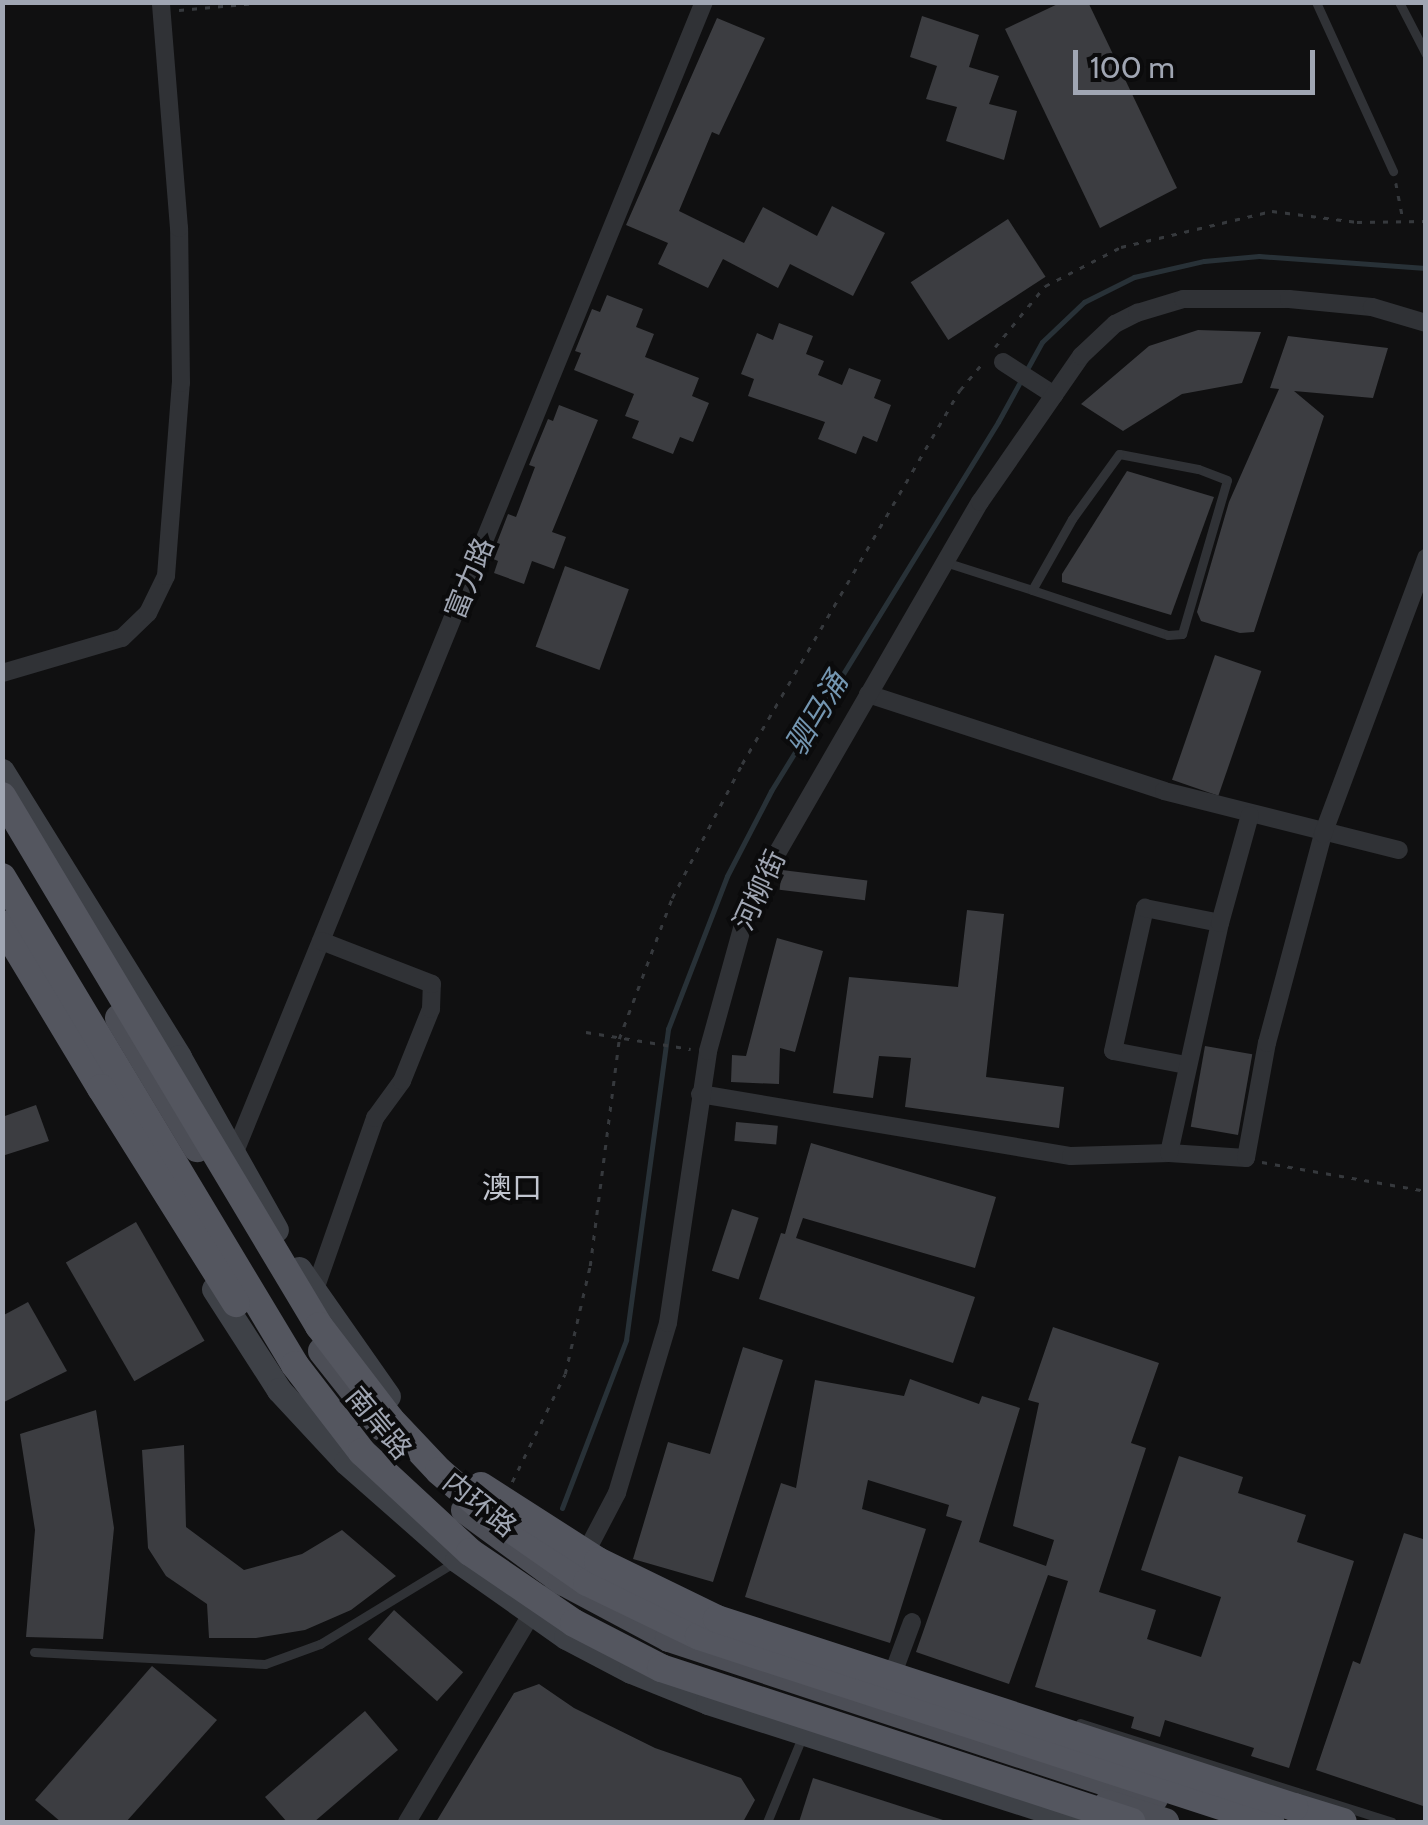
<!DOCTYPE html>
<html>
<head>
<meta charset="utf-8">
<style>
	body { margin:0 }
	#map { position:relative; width:1428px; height:1825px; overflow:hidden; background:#101011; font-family:Cabin,"Noto Sans SC",sans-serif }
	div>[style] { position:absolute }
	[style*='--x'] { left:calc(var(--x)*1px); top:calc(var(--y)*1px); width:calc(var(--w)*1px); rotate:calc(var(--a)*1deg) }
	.stream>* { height:5px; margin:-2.5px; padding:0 2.5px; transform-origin:2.5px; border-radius:2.5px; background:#283137 }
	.building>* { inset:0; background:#3c3d41; transform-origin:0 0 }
	.path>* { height:2.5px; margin-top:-1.25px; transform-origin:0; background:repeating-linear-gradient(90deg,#36393d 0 5px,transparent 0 13px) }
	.service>* { height:9px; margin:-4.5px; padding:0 4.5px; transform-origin:4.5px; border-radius:4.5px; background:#303236 }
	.minor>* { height:18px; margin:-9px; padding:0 9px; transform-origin:9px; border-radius:9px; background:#303236 }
	.secondary>* { height:25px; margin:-12.5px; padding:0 12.5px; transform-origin:12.5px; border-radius:12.5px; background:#3e4147 }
	.primary>* { height:28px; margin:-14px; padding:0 14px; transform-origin:14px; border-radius:14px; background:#4c4e56 }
	.trunk>* { height:28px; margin:-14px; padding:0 14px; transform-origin:14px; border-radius:14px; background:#54565f }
	.trunk-bridge>* { height:28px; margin:-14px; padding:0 14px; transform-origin:14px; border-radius:14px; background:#54565f }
	span { translate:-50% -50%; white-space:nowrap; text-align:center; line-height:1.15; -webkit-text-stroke:8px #0b0b0c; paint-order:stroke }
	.street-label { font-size:28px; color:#a0a6b3 }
	.water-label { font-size:30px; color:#7496b1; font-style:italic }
	.neighbourhood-label { font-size:30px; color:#c1c5cf }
	.frame { position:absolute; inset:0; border:5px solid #a0a6b3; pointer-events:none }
	.scale { position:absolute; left:1073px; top:50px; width:242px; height:45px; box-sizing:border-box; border:5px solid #a0a6b3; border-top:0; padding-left:12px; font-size:30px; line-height:35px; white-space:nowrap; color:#a0a6b3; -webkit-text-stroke:8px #0b0b0c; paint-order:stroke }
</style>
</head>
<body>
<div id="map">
	<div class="stream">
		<div style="--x:562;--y:1508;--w:180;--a:-69.1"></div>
		<div style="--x:626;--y:1340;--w:314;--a:-82.3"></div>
		<div style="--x:668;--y:1029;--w:164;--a:-68.9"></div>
		<div style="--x:727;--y:876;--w:96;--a:-62.6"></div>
		<div style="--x:771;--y:791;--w:433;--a:-58.4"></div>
		<div style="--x:998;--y:422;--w:91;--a:-61.2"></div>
		<div style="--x:1042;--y:342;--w:58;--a:-43.6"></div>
		<div style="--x:1084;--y:302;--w:56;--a:-26.6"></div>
		<div style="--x:1134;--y:277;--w:72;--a:-12.9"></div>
		<div style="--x:1204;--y:261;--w:55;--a:-5.2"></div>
		<div style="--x:1259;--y:256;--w:167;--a:4.1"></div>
	</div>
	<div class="building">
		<div style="clip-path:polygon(1062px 2px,1088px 2px,1177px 188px,1100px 228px,1005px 29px)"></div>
		<div style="clip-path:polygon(922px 16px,979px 35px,969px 67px,999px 76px,989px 104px,1017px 111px,1004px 160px,946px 141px,957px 107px,926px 99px,937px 66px,910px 57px)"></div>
		<div style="clip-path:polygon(717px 18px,765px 38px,719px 135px,712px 132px,679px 211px,744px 243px,763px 207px,817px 236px,832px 206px,885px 233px,853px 296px,790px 264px,778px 288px,723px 259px,708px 288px,658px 264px,668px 243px,626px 225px)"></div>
		<div style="left:1008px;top:219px;width:69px;height:116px;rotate:57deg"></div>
		<div style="clip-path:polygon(607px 295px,643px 309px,636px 327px,654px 334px,645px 357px,699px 378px,692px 396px,709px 403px,693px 442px,680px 437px,673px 454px,632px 438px,639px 421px,625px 416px,634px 394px,574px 370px,581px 353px,575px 351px,592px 309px,600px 312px)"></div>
		<div style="clip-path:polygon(779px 323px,813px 336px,806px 354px,824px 361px,818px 375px,842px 385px,849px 368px,881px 380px,874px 398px,891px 405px,877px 442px,863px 436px,856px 454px,818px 439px,825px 422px,748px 396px,754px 379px,741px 374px,757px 333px,773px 340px)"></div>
		<div style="clip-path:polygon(1198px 330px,1261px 332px,1242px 383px,1182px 394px,1123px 431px,1081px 404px,1149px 346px)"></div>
		<div style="clip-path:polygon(1288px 336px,1388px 348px,1373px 398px,1294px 391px,1324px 416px,1254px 632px,1240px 633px,1201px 621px,1197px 612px,1229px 502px,1279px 389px,1270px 388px)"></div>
		<div style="clip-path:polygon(559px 405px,598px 420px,552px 532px,566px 537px,554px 569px,532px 561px,524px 584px,494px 573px,498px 561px,491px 558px,508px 514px,516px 517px,535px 467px,529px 465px,548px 419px,553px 421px)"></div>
		<div style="clip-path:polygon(1127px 471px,1214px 497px,1171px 615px,1062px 582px,1062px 574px)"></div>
		<div style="left:565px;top:566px;width:68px;height:86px;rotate:20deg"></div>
		<div style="left:1215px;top:655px;width:49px;height:132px;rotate:19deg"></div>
		<div style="left:782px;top:870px;width:86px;height:20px;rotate:7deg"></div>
		<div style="clip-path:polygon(967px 910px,1004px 914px,986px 1077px,1064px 1087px,1059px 1128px,905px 1107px,911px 1058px,879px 1056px,873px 1098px,833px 1093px,849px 977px,958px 987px)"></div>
		<div style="clip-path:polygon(777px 938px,823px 951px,795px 1052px,780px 1048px,779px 1084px,731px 1082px,732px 1055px,746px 1056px)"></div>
		<div style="left:1205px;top:1046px;width:48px;height:82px;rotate:10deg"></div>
		<div style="clip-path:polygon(36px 1105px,49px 1141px,2px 1156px,2px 1117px)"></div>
		<div style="left:736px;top:1122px;width:42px;height:19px;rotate:5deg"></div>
		<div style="clip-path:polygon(811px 1143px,996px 1197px,975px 1268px,803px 1218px,796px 1238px,975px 1297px,953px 1363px,759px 1299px,781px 1233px,785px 1234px)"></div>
		<div style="left:732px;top:1209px;width:28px;height:65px;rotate:18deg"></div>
		<div style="left:136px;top:1222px;width:137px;height:81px;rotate:60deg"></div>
		<div style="clip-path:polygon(28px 1302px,67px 1371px,2px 1403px,2px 1316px)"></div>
		<div style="clip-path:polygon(1053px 1327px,1159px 1363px,1131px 1443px,1146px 1448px,1099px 1592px,1156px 1610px,1147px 1639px,1201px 1657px,1221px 1597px,1141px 1570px,1179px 1456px,1243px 1477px,1238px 1493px,1306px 1515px,1297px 1542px,1354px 1561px,1289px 1768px,1251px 1756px,1254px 1748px,1165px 1720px,1160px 1737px,1131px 1728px,1134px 1717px,1035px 1687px,1068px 1581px,1048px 1575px,1009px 1684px,916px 1652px,962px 1521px,946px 1516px,949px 1505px,868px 1480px,862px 1509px,926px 1529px,890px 1643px,745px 1597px,781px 1483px,796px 1488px,815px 1380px,904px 1396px,910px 1379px,979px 1404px,982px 1396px,1020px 1408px,979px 1542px,1046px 1566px,1054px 1540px,1013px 1526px,1039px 1403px,1028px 1400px)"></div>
		<div style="clip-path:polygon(743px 1347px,783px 1360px,713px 1582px,633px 1559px,668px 1442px,710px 1454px)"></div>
		<div style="clip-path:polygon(96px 1410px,114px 1528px,103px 1639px,26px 1637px,35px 1530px,20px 1434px)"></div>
		<div style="clip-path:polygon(184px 1445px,186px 1527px,244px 1570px,302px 1554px,342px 1530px,396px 1576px,351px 1610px,305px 1630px,256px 1638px,209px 1638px,207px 1604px,166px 1576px,148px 1548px,142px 1450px)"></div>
		<div style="clip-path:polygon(1404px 1533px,1426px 1540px,1426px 1807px,1316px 1770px,1353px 1661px,1360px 1664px)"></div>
		<div style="left:394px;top:1610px;width:93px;height:39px;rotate:42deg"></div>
		<div style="clip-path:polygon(152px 1666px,217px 1720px,126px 1822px,61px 1822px,35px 1800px)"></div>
		<div style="clip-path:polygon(539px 1684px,574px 1708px,655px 1748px,741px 1778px,755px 1800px,743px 1822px,436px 1822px,514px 1693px)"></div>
		<div style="clip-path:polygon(365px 1711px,398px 1750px,314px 1822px,287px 1822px,265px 1797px)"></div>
		<div style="clip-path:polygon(813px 1778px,943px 1820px,942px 1822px,799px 1822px)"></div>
	</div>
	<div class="path">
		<div style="--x:179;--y:10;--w:88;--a:-5.2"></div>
		<div style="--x:1396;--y:183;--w:37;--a:79"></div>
		<div style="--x:995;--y:347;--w:79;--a:-50.7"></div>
		<div style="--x:1045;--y:286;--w:85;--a:-27.2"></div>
		<div style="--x:1121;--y:247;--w:155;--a:-13.4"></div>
		<div style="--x:1272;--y:211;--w:86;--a:7.4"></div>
		<div style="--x:1357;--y:222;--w:69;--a:-0.8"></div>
		<div style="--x:586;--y:1032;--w:106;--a:9.2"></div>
		<div style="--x:1262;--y:1162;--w:167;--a:10"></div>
		<div style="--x:512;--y:1482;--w:120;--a:-63.9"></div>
		<div style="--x:565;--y:1374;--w:111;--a:-77"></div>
		<div style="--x:590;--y:1266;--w:229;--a:-82.7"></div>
		<div style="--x:619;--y:1039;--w:151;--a:-69.4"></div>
		<div style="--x:672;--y:898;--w:151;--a:-62.4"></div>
		<div style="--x:742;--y:764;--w:433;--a:-59.8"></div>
		<div style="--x:960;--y:390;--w:38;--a:-50"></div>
	</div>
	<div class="service">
		<div style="--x:1316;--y:2;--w:186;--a:65.5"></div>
		<div style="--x:1399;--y:2;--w:59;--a:62.6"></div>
		<div style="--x:945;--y:562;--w:91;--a:17.8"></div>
		<div style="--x:1032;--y:590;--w:143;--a:18.3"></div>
		<div style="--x:1168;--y:635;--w:14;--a:-4"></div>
		<div style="--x:1182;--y:634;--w:160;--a:-73.7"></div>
		<div style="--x:1227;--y:480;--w:31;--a:-159"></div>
		<div style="--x:1198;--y:469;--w:80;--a:-169.2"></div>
		<div style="--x:1119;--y:454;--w:80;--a:125.9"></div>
		<div style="--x:1072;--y:519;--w:81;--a:119.4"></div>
		<div style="--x:34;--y:1652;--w:231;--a:3"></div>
		<div style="--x:265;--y:1664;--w:59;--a:-20"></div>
		<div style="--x:320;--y:1644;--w:158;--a:-31.3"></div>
		<div style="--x:1080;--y:1723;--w:327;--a:17.6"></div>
		<div style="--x:767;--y:1822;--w:92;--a:-67.6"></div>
	</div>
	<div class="minor">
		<div style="--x:1003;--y:362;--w:61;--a:32.9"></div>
		<div style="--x:2;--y:673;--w:125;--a:-16.3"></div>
		<div style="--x:122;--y:638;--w:36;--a:-44"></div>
		<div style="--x:148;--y:613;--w:41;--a:-64.1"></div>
		<div style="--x:166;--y:576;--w:194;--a:-85.6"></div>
		<div style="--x:181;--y:383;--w:155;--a:-90.7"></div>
		<div style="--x:179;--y:228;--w:224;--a:-94.6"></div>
		<div style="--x:868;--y:694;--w:311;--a:18.1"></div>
		<div style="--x:1164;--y:791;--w:242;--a:14.1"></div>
		<div style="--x:1186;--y:1065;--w:74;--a:-169.1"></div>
		<div style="--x:1113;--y:1051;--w:147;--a:-77.4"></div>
		<div style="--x:1145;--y:908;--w:76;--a:11.3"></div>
		<div style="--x:700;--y:1094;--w:376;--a:9.5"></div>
		<div style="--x:1071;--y:1156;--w:98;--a:-1.8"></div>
		<div style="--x:1169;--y:1153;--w:77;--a:3.7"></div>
		<div style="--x:1246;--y:1158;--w:117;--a:-79.7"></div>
		<div style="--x:1267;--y:1043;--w:216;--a:-75"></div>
		<div style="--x:1323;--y:834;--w:295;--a:-69.5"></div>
		<div style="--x:1169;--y:1153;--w:236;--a:-77.5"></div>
		<div style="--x:1220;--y:923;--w:112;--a:-74.5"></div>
		<div style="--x:234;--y:1154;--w:1244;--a:-67.81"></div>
		<div style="--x:312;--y:1298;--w:191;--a:-70.7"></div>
		<div style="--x:375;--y:1118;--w:46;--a:-53.9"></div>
		<div style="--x:402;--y:1081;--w:78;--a:-68.1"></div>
		<div style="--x:431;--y:1009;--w:25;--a:-88"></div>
		<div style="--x:432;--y:984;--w:119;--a:-158.8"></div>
		<div style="--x:889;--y:1684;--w:66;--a:-69.6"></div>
		<div style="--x:407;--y:1822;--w:241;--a:-59.1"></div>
		<div style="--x:531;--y:1615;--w:81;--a:-48.5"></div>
		<div style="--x:585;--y:1554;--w:69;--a:-62.3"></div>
		<div style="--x:617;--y:1493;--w:177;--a:-73.3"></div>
		<div style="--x:668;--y:1323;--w:275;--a:-81.6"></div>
		<div style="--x:708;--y:1051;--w:157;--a:-74.5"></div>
		<div style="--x:750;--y:900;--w:460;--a:-60"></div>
		<div style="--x:980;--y:502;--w:178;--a:-55.3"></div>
		<div style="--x:1081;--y:356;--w:47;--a:-43.3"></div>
		<div style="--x:1115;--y:324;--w:25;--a:-27"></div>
		<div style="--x:1137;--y:313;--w:48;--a:-16.9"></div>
		<div style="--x:1183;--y:299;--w:106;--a:0"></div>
		<div style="--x:1289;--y:299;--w:83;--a:5.5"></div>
		<div style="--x:1372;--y:307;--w:56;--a:16.5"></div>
	</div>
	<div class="secondary">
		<div style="--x:2;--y:771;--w:336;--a:58.2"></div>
		<div style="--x:179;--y:1057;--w:198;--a:60.7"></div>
		<div style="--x:299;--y:1269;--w:155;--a:55"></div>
		<div style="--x:214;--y:1289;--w:120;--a:57.2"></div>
		<div style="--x:279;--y:1390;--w:98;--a:47.1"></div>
		<div style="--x:346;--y:1462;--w:148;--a:41.4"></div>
		<div style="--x:457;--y:1560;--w:133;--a:35.2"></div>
		<div style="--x:566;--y:1637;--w:73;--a:27.6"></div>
		<div style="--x:631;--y:1671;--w:83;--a:21.9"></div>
		<div style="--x:708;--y:1702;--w:392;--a:17.8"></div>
	</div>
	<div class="primary">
		<div style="--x:119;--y:1018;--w:152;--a:59"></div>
		<div style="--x:322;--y:1351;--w:97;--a:51.7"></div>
		<div style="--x:465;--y:1510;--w:120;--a:36.2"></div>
		<div style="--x:562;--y:1581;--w:121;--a:28"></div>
		<div style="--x:669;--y:1638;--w:511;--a:18.26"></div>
		<div style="--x:1108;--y:1804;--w:60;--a:17.5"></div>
	</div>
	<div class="trunk">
		<div style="--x:2;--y:924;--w:192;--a:58.9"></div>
		<div style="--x:1294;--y:1807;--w:51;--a:17"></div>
	</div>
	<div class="trunk-bridge">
		<div style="--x:2;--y:796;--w:618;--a:59.12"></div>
		<div style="--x:319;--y:1326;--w:117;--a:52.6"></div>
		<div style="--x:390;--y:1419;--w:71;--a:46.7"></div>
		<div style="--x:439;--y:1471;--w:65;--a:40.6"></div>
		<div style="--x:488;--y:1513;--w:121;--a:34.9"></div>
		<div style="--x:587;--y:1582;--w:124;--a:25.7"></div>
		<div style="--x:699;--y:1636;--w:601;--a:18.04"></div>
		<div style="--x:2;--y:877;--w:569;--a:59.02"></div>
		<div style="--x:295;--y:1365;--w:110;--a:52.4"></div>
		<div style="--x:362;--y:1452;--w:147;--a:42.8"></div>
		<div style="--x:470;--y:1552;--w:126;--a:34.3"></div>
		<div style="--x:574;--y:1623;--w:98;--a:27.3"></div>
		<div style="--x:661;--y:1668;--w:495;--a:18.1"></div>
		<div style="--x:101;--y:1088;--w:254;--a:57.9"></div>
		<div style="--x:481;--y:1486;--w:139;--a:32.7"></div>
		<div style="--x:598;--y:1561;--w:132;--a:26"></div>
		<div style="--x:717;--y:1619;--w:607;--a:18.05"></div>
	</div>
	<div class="street-label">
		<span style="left:469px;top:578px;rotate:-68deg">富力路</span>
		<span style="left:759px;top:890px;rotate:-65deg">河柳街</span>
		<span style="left:379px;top:1423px;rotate:50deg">南岸路</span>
		<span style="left:480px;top:1504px;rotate:39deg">内环路</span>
	</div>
	<div class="water-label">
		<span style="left:817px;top:714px;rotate:-59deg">驷马涌</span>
	</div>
	<div class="neighbourhood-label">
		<span style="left:512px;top:1188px">澳口</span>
	</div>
	<div class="frame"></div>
	<div class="scale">100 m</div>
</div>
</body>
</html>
